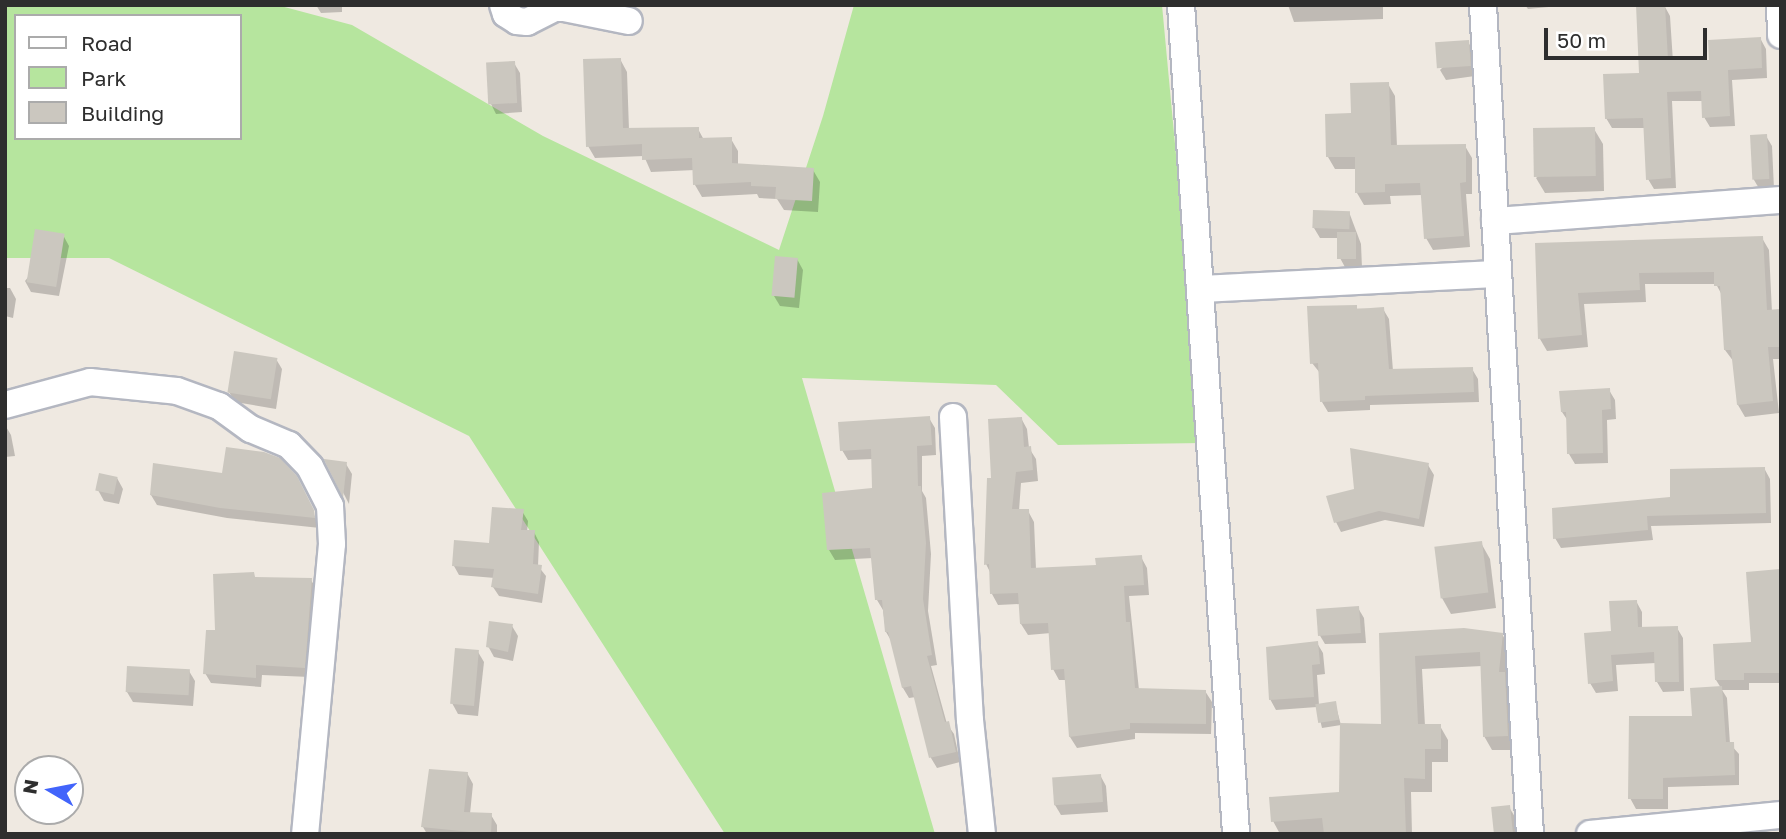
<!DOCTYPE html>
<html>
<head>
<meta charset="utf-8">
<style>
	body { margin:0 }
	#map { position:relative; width:1786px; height:839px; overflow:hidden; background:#efe9e1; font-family:"Golos Text",sans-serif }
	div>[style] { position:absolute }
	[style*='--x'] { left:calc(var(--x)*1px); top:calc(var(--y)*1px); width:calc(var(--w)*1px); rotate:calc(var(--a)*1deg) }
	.green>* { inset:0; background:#b6e59e }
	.shadow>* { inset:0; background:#0003 }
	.building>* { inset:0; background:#cbc7bf; transform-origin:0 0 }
	.roads { filter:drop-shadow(2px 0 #b4b7c1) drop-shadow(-2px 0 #b4b7c1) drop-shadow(0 2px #b4b7c1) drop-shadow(0 -2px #b4b7c1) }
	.minor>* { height:26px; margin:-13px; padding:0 13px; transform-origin:13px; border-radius:13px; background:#fff }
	span { translate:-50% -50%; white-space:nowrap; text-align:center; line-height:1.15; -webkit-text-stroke:7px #fff; paint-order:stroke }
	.frame { position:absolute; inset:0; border:7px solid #2e2e2e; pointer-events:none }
	.legend { position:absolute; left:14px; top:14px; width:228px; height:126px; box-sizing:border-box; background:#fff; border:2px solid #ababab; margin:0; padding:9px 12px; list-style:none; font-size:21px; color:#2e2e2e }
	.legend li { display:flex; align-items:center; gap:14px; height:35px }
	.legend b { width:35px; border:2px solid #ababab }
	.north { position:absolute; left:14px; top:755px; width:70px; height:70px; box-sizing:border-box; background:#fff; border:2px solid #ababab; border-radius:50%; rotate:280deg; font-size:19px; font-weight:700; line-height:28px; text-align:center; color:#2e2e2e }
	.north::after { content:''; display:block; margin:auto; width:24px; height:32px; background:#4264fb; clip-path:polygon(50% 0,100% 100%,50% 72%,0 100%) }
	.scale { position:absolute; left:1544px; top:28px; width:163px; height:32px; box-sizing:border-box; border:4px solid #2e2e2e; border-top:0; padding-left:9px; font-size:21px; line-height:24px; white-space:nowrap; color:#2e2e2e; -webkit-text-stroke:5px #fff; paint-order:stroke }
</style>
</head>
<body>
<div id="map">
	<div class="green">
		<div style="clip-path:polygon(evenodd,5px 5px,277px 5px,352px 25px,543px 136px,779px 250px,823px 116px,854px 5px,1162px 5px,1203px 443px,1058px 445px,996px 385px,802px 378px,935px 834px,725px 834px,469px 436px,109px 258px,5px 258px,5px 5px,16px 16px,240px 16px,240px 138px,16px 138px,16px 16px)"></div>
	</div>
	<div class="shadow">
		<div style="clip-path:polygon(316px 5px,342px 5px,342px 12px,321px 13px)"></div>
		<div style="clip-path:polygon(1288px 5px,1383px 5px,1383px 19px,1294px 22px)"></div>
		<div style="clip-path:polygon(1525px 5px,1569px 5px,1528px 9px)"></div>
		<div style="clip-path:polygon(1664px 5px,1670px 16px,1673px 62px,1711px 62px,1760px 38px,1766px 49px,1767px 78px,1732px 80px,1735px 126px,1710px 127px,1704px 117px,1703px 101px,1672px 101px,1676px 188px,1654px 189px,1648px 179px,1645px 128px,1612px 128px,1606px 118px,1640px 75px)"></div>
		<div style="clip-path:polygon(1468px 42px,1474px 52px,1475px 76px,1446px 80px,1440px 70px)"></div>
		<div style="clip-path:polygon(620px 59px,627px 72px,629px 130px,698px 129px,704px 140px,731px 139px,738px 151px,738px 166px,813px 170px,820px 182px,818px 212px,784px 210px,777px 199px,759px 198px,757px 194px,702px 197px,695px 185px,695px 170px,651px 172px,644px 156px,595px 158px,588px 146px)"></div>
		<div style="clip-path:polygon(514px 63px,520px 73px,522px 112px,496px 114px,491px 104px)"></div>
		<div style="clip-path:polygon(1388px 84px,1395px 96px,1397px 147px,1465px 146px,1472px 158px,1472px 194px,1466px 194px,1470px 247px,1433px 250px,1426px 238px,1422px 195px,1390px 196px,1391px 204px,1364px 205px,1357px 193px,1357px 169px,1335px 169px,1328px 157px,1352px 115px)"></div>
		<div style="clip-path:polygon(1594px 129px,1603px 144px,1604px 191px,1545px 193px,1536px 178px)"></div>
		<div style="clip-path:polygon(1752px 136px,1766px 136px,1772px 146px,1774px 189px,1760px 190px,1754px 180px)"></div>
		<div style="clip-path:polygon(1349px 212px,1361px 244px,1362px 268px,1346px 269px,1340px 258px,1339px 238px,1320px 238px,1314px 228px)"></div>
		<div style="clip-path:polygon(63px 235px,69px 246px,59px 296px,31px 292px,25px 281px)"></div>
		<div style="clip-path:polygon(1762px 238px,1769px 250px,1772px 312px,1781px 314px,1781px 359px,1773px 359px,1779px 413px,1745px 417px,1738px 405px,1734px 362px,1725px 350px,1723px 297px,1716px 284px,1645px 284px,1646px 302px,1584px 304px,1588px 347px,1547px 351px,1540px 339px,1536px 245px)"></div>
		<div style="clip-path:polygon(797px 259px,803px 270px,799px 308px,780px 306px,774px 296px)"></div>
		<div style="clip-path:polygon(5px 288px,10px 288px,16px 299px,13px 318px,5px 316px)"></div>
		<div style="clip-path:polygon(1309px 308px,1383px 309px,1389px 319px,1393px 371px,1472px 369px,1478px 379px,1479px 402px,1370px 405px,1370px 410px,1328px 412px,1322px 402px,1320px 373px,1312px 363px)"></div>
		<div style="clip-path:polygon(276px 359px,282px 369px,276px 409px,235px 402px,229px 392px)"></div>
		<div style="clip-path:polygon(1609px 390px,1615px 400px,1616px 419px,1607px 420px,1608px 463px,1575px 464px,1569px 454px,1568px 421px,1562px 412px)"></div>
		<div style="clip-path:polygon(929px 418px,935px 428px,936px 455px,922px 456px,922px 491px,926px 498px,931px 554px,928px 611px,937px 665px,931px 666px,947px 724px,954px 734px,960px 762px,937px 768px,931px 758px,916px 697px,909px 698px,903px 688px,892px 642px,886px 632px,883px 610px,877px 600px,873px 558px,835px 560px,829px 550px,874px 490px,873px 459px,848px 460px,842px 450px)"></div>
		<div style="clip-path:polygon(1021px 418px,1027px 429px,1029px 448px,1036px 459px,1038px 481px,1021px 483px,1019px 511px,1028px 511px,1034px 522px,1036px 569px,1098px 567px,1141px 557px,1147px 568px,1149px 595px,1129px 596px,1139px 690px,1205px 691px,1212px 702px,1211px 734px,1135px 733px,1135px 739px,1077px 748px,1070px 737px,1067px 680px,1059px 680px,1053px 669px,1051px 633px,1028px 635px,1021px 624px,1020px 604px,998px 605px,992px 594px,991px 574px,986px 564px,985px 540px,987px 540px,993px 480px)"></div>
		<div style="clip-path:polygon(5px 425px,11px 435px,15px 456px,5px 457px)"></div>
		<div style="clip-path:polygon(327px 461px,346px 464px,352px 474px,349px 504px)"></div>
		<div style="clip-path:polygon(1428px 465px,1434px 475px,1424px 527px,1385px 520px,1341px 532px,1336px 522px,1356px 490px)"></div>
		<div style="clip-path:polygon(1764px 468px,1770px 479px,1771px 523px,1651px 526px,1653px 540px,1561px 548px,1555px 538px)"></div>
		<div style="clip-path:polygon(117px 478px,123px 489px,119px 504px,104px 501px,98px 490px)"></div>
		<div style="clip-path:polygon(302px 489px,320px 528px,227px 518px,157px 505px,151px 495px)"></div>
		<div style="clip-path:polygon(522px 511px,528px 521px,527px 532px,534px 532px,539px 542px,538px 566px,546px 576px,542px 603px,499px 596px,493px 587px,495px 578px,459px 575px,454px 566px,491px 545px)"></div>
		<div style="clip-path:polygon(1481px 543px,1490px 559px,1496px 608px,1451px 614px,1442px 598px)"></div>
		<div style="clip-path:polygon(1781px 571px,1781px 683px,1749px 683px,1749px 690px,1722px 690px,1727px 698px,1730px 744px,1739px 754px,1739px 785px,1668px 787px,1668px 809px,1636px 809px,1630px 798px,1721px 688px,1716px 680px,1753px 644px)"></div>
		<div style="clip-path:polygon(253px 574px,256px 579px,311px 580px,317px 590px,310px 677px,262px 675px,261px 687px,211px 683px,205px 673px,217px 632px)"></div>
		<div style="clip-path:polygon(1636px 601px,1642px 612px,1642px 629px,1677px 628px,1683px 638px,1684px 691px,1663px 692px,1657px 682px,1656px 663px,1616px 665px,1618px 691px,1596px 693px,1590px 683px,1613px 633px)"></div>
		<div style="clip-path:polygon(1358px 608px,1364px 618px,1366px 643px,1325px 644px,1319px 634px)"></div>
		<div style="clip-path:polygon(512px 626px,518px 636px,513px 661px,494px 657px,488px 646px)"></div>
		<div style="clip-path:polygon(1381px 634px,1502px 634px,1510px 648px,1507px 679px,1512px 688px,1515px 750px,1492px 750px,1484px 736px,1482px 666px,1422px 669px,1425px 726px,1440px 726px,1448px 740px,1448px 762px,1432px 762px,1432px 792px,1411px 792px,1412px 834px,1280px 834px,1273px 821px,1341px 793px,1382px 725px)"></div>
		<div style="clip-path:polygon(1317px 643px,1323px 653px,1325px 674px,1317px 675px,1319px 705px,1335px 703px,1341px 725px,1322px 728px,1317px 707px,1276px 710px,1270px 699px)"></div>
		<div style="clip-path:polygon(478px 652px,484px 662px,478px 716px,458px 714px,452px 703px)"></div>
		<div style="clip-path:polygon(189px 671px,195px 681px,193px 706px,133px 702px,127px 692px)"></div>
		<div style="clip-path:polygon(467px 773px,473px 784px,470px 814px,491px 815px,497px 825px,497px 834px,427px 834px,423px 827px)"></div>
		<div style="clip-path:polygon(1100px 775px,1106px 786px,1108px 812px,1061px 815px,1055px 805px)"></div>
		<div style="clip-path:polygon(1509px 807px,1515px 817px,1517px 834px,1495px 834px)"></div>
	</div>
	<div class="building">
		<div style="clip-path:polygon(1636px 5px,1665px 5px,1668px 60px,1709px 60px,1708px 40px,1761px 37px,1762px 68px,1728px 70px,1730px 116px,1702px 118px,1701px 91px,1667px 92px,1671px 178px,1646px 180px,1643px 118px,1605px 119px,1603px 74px,1639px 73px)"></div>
		<div style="left:1469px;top:40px;width:26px;height:34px;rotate:86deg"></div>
		<div style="clip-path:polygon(621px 58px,623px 128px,699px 127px,699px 138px,732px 137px,732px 163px,814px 168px,812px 201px,775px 199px,776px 187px,751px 186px,751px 182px,693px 185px,692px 158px,642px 160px,642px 144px,586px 147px,583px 59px)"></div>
		<div style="left:515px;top:61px;width:42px;height:29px;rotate:87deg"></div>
		<div style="clip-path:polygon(1389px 82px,1391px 145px,1466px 144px,1466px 182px,1460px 183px,1464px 236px,1424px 239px,1420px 183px,1385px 184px,1385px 192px,1355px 193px,1355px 157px,1326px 157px,1325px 114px,1351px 113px,1350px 83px)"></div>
		<div style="left:1595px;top:127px;width:49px;height:62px;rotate:89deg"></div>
		<div style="left:1767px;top:134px;width:45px;height:17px;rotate:87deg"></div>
		<div style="left:1313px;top:210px;width:37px;height:18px;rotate:2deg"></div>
		<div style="left:35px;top:229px;width:30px;height:54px;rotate:9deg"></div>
		<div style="left:1337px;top:232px;width:19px;height:27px"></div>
		<div style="clip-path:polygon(1763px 236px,1767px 310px,1781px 309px,1781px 347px,1768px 347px,1773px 401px,1737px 405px,1731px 350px,1724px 350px,1720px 286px,1714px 286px,1714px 272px,1639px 273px,1640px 290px,1578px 293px,1582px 335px,1538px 339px,1535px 243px)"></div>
		<div style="left:775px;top:256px;width:23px;height:40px;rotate:5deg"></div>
		<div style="clip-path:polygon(1357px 305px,1357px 309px,1384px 307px,1389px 369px,1473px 367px,1474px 392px,1365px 396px,1365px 400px,1320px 402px,1318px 363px,1310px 364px,1307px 306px)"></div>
		<div style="left:234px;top:351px;width:44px;height:42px;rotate:9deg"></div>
		<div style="clip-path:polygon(1610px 388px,1611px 409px,1602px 410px,1603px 453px,1567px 454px,1566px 412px,1561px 412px,1559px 391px)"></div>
		<div style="clip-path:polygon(930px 416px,932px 445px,917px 446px,918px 486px,921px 486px,926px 543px,923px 599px,932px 655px,927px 656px,945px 722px,949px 721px,956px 752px,929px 758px,911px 686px,902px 688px,888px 632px,885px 632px,882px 600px,875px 600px,870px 548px,827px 550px,822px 493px,872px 488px,871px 449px,840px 451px,838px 422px)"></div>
		<div style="clip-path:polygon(1022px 417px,1024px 447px,1031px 446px,1033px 470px,1016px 472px,1012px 509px,1029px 509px,1031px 568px,1096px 565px,1095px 558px,1142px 555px,1144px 585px,1124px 586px,1126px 622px,1130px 622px,1135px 688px,1206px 690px,1206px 724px,1130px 723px,1130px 729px,1069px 737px,1064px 669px,1051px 670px,1048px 623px,1020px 624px,1018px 593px,990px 594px,989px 564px,984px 565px,987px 478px,991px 478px,988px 419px)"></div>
		<div style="clip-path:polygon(226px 447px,264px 452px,280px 458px,297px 476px,314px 510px,315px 518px,220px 508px,150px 495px,153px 463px,222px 473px)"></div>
		<div style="clip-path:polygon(1350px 448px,1429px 463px,1419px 519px,1379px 511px,1334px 523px,1326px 496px,1354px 489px)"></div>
		<div style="clip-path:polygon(324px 459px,347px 462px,343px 498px,324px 460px)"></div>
		<div style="clip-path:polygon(1765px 467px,1766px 513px,1647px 516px,1648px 530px,1553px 539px,1552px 508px,1670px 497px,1670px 469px)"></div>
		<div style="left:99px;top:473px;width:19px;height:18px;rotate:12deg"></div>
		<div style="clip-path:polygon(492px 507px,524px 509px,521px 530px,535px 530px,533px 564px,542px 565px,538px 594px,491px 587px,494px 569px,452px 566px,454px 540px,489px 543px)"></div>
		<div style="left:1482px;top:541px;width:52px;height:48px;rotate:83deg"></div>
		<div style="clip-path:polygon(1781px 569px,1781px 673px,1744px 673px,1744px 680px,1715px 680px,1713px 644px,1751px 642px,1746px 572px)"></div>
		<div style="clip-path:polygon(254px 572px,255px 577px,312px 578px,305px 668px,256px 665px,256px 678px,203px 674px,206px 630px,215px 630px,213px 574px)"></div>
		<div style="clip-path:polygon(1637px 600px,1638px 627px,1678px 626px,1679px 682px,1655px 682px,1654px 652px,1611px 655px,1613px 681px,1588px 684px,1584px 633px,1611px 631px,1609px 601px)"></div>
		<div style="left:1359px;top:606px;width:27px;height:43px;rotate:86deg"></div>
		<div style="clip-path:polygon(489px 621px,513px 624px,508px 652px,486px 647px)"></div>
		<div style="clip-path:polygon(1464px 628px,1503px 633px,1499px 672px,1505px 672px,1508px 736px,1483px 737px,1480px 652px,1415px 656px,1418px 724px,1441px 724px,1441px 749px,1425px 749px,1425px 779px,1404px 778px,1406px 834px,1324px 834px,1322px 818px,1271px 822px,1269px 797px,1339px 792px,1340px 723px,1381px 724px,1379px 633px)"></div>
		<div style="clip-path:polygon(1318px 641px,1320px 664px,1312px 665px,1314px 697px,1269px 700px,1266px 647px)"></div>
		<div style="left:455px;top:648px;width:24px;height:56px;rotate:5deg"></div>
		<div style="left:127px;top:666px;width:63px;height:26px;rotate:3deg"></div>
		<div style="clip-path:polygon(1722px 686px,1726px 742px,1734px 742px,1735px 775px,1663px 778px,1663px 799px,1628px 799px,1629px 716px,1692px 716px,1690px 688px)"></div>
		<div style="left:1336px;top:701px;width:19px;height:21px;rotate:81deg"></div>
		<div style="clip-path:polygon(429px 769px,468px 772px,464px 812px,492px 813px,491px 834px,421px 827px)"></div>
		<div style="left:1101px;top:774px;width:28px;height:49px;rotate:86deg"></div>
		<div style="left:1510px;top:805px;width:29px;height:19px;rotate:84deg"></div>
	</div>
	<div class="roads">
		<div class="minor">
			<div style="--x:503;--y:5;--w:9;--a:72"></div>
			<div style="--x:506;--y:14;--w:13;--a:32"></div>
			<div style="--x:517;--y:21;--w:10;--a:6"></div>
			<div style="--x:527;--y:22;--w:31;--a:-27"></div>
			<div style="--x:555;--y:8;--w:9;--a:0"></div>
			<div style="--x:564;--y:8;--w:66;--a:11.3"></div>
			<div style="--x:1181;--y:5;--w:831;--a:86.2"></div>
			<div style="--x:1483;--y:5;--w:830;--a:86.76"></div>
			<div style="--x:1780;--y:5;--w:30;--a:88"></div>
			<div style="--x:1495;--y:221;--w:287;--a:-4.2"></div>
			<div style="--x:1200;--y:289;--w:297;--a:-2.9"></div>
			<div style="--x:5;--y:405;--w:88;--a:-15.1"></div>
			<div style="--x:90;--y:382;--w:87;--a:5.9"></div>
			<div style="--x:177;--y:391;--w:45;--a:19.7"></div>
			<div style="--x:219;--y:406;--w:39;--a:36"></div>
			<div style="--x:251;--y:429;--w:41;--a:22.8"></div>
			<div style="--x:289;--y:445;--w:30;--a:46"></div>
			<div style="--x:310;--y:467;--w:44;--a:62.9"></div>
			<div style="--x:330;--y:506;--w:38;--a:87"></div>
			<div style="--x:332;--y:544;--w:291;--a:95.3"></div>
			<div style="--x:953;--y:417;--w:303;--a:86.8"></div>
			<div style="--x:970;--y:720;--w:115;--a:84"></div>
			<div style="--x:1590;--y:834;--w:192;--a:-5.7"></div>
		</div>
	</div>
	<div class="frame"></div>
	<ul class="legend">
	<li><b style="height:9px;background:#fff"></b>Road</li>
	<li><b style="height:19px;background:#b6e59e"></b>Park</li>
	<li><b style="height:19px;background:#cbc7bf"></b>Building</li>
	</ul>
	<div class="north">N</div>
	<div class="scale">50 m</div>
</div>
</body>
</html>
